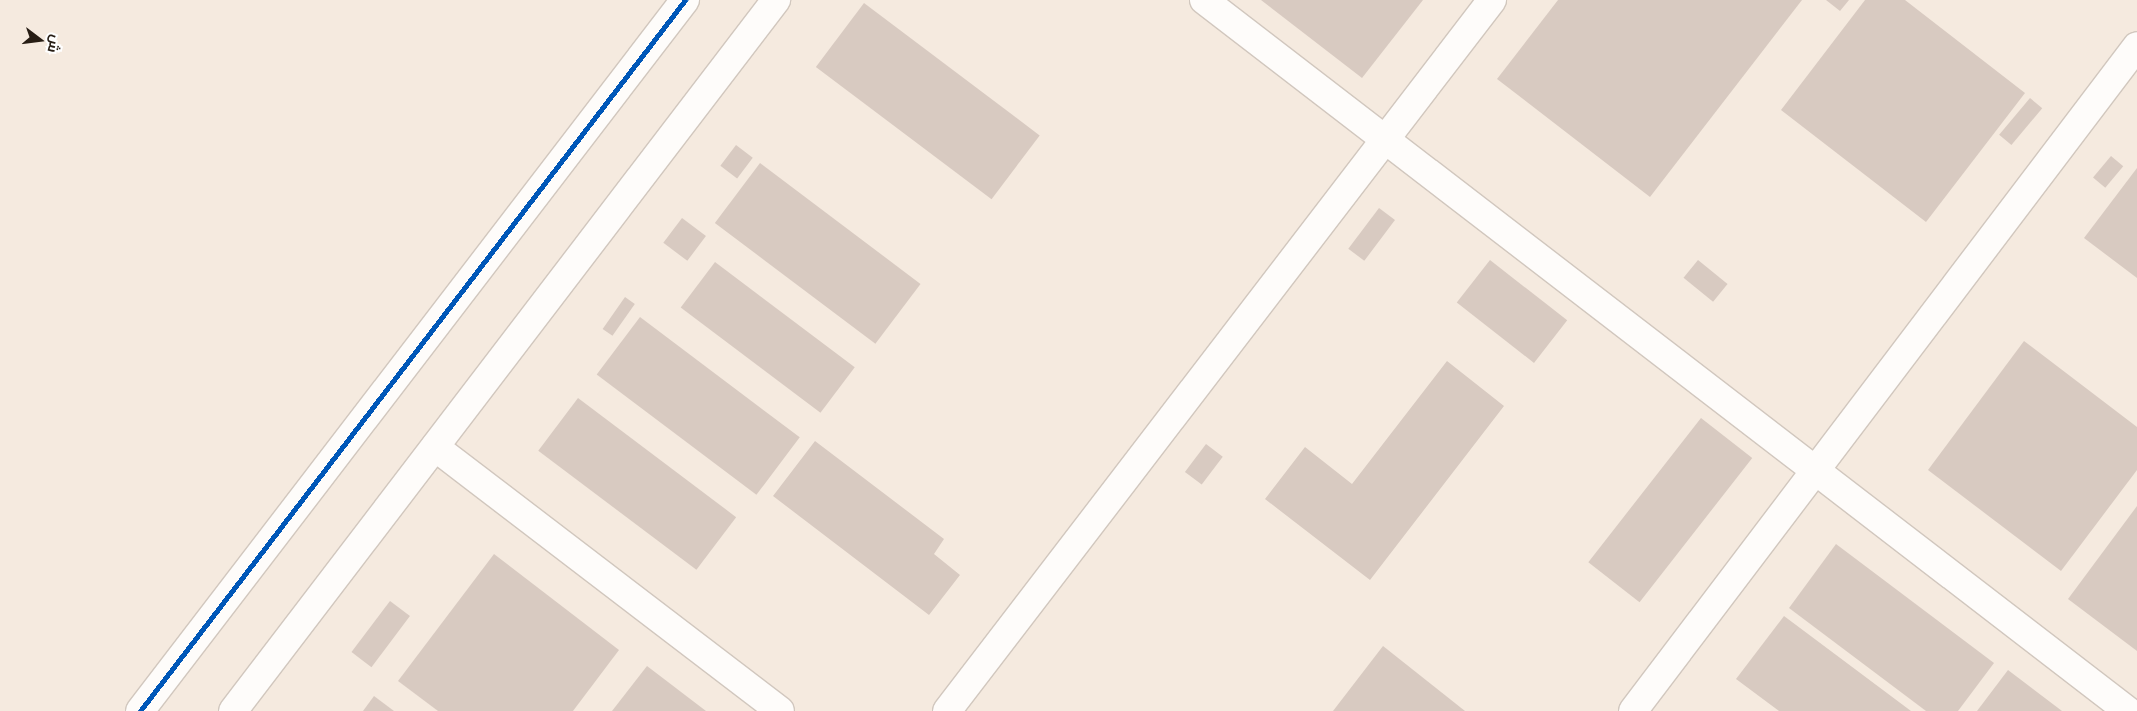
<!DOCTYPE html>
<html>
<head>
<meta charset="utf-8">
<style>
	body { margin:0 }
	#map { position:relative; width:2137px; height:711px; overflow:hidden; background:#f5eadf; font-family:Poppins,Cairo,sans-serif }
	div>[style] { position:absolute }
	[style*='--x'] { left:calc(var(--x)*1px); top:calc(var(--y)*1px); width:calc(var(--w)*1px); rotate:calc(var(--a)*1deg) }
	.building>* { inset:0; background:#d8cac1; transform-origin:0 0 }
	.roads { filter:drop-shadow(1px 0 #d1c7be) drop-shadow(-1px 0 #d1c7be) drop-shadow(0 1px #d1c7be) drop-shadow(0 -1px #d1c7be) }
	.minor>* { height:28px; margin:-14px; padding:0 14px; transform-origin:14px; border-radius:14px; background:#fefcfa }
	.cycleway>* { height:5px; margin:-2.5px; padding:0 2.5px; transform-origin:2.5px; border-radius:2.5px; background:#0057b8 }
	span { translate:-50% -50%; white-space:nowrap; text-align:center; line-height:1.15; -webkit-text-stroke:5px #fff; paint-order:stroke }
	.north { position:absolute; left:15px; top:15px; width:50px; height:50px; -webkit-text-stroke:4px #fff; paint-order:stroke; rotate:105deg; font-size:14px; font-weight:700; line-height:20px; text-align:center; color:#271d14 }
	.north::after { content:''; display:block; margin:auto; width:18px; height:22px; background:#271d14; clip-path:polygon(50% 0,100% 100%,50% 72%,0 100%) }
</style>
</head>
<body>
<div id="map">
	<div class="building">
		<div style="clip-path:polygon(1261px 0,1423px 0,1362px 78px)"></div>
		<div style="clip-path:polygon(1558px 0,1802px 0,1650px 197px,1497px 79px)"></div>
		<div style="clip-path:polygon(1826px 0,1849px 0,1840px 11px)"></div>
		<div style="clip-path:polygon(1865px 0,1905px 0,2025px 93px,1926px 222px,1781px 110px)"></div>
		<div style="left:864px;top:3px;width:220px;height:80px;rotate:37deg"></div>
		<div style="left:2030px;top:98px;width:16px;height:48px;rotate:40deg"></div>
		<div style="left:736px;top:145px;width:21px;height:26px;rotate:37deg"></div>
		<div style="left:2111px;top:156px;width:16px;height:28px;rotate:40deg"></div>
		<div style="left:760px;top:163px;width:201px;height:75px;rotate:37deg"></div>
		<div style="clip-path:polygon(2137px 168px,2137px 278px,2084px 238px)"></div>
		<div style="left:1379px;top:208px;width:20px;height:51px;rotate:37deg"></div>
		<div style="left:682px;top:218px;width:30px;height:31px;rotate:37deg"></div>
		<div style="left:1490px;top:260px;width:98px;height:54px;rotate:38deg"></div>
		<div style="left:1698px;top:260px;width:38px;height:23px;rotate:39deg"></div>
		<div style="left:715px;top:262px;width:175px;height:57px;rotate:37deg"></div>
		<div style="left:625px;top:297px;width:12px;height:39px;rotate:35deg"></div>
		<div style="left:640px;top:317px;width:200px;height:72px;rotate:37deg"></div>
		<div style="clip-path:polygon(2024px 341px,2137px 427px,2137px 470px,2061px 571px,1928px 470px)"></div>
		<div style="clip-path:polygon(1447px 361px,1504px 406px,1370px 580px,1265px 499px,1305px 447px,1352px 484px)"></div>
		<div style="left:578px;top:398px;width:198px;height:66px;rotate:37deg"></div>
		<div style="left:1701px;top:418px;width:65px;height:183px;rotate:38deg"></div>
		<div style="clip-path:polygon(815px 441px,944px 539px,934px 554px,960px 575px,929px 615px,773px 496px)"></div>
		<div style="left:1206px;top:444px;width:21px;height:35px;rotate:37deg"></div>
		<div style="clip-path:polygon(2137px 506px,2137px 651px,2068px 599px)"></div>
		<div style="clip-path:polygon(1836px 544px,1994px 663px,1958px 711px,1926px 711px,1789px 608px)"></div>
		<div style="clip-path:polygon(494px 554px,619px 650px,573px 711px,438px 711px,398px 681px)"></div>
		<div style="left:390px;top:601px;width:25px;height:64px;rotate:37deg"></div>
		<div style="clip-path:polygon(1784px 616px,1911px 711px,1779px 711px,1736px 679px)"></div>
		<div style="clip-path:polygon(1383px 646px,1465px 711px,1333px 711px)"></div>
		<div style="clip-path:polygon(647px 666px,706px 711px,612px 711px)"></div>
		<div style="clip-path:polygon(2008px 670px,2062px 711px,1977px 711px)"></div>
		<div style="clip-path:polygon(374px 696px,394px 711px,363px 711px)"></div>
	</div>
	<div class="roads">
		<div class="minor">
			<div style="--x:1204;--y:0;--w:1166;--a:37.58"></div>
			<div style="--x:435;--y:447;--w:434;--a:37.4"></div>
			<div style="--x:140;--y:711;--w:896;--a:-52.53"></div>
			<div style="--x:233;--y:711;--w:895;--a:-52.63"></div>
			<div style="--x:947;--y:711;--w:896;--a:-52.53"></div>
			<div style="--x:1633;--y:711;--w:834;--a:-52.84"></div>
		</div>
	</div>
	<div class="cycleway">
		<div style="--x:140;--y:711;--w:896;--a:-52.53"></div>
	</div>
	<div class="north">ش</div>
</div>
</body>
</html>
